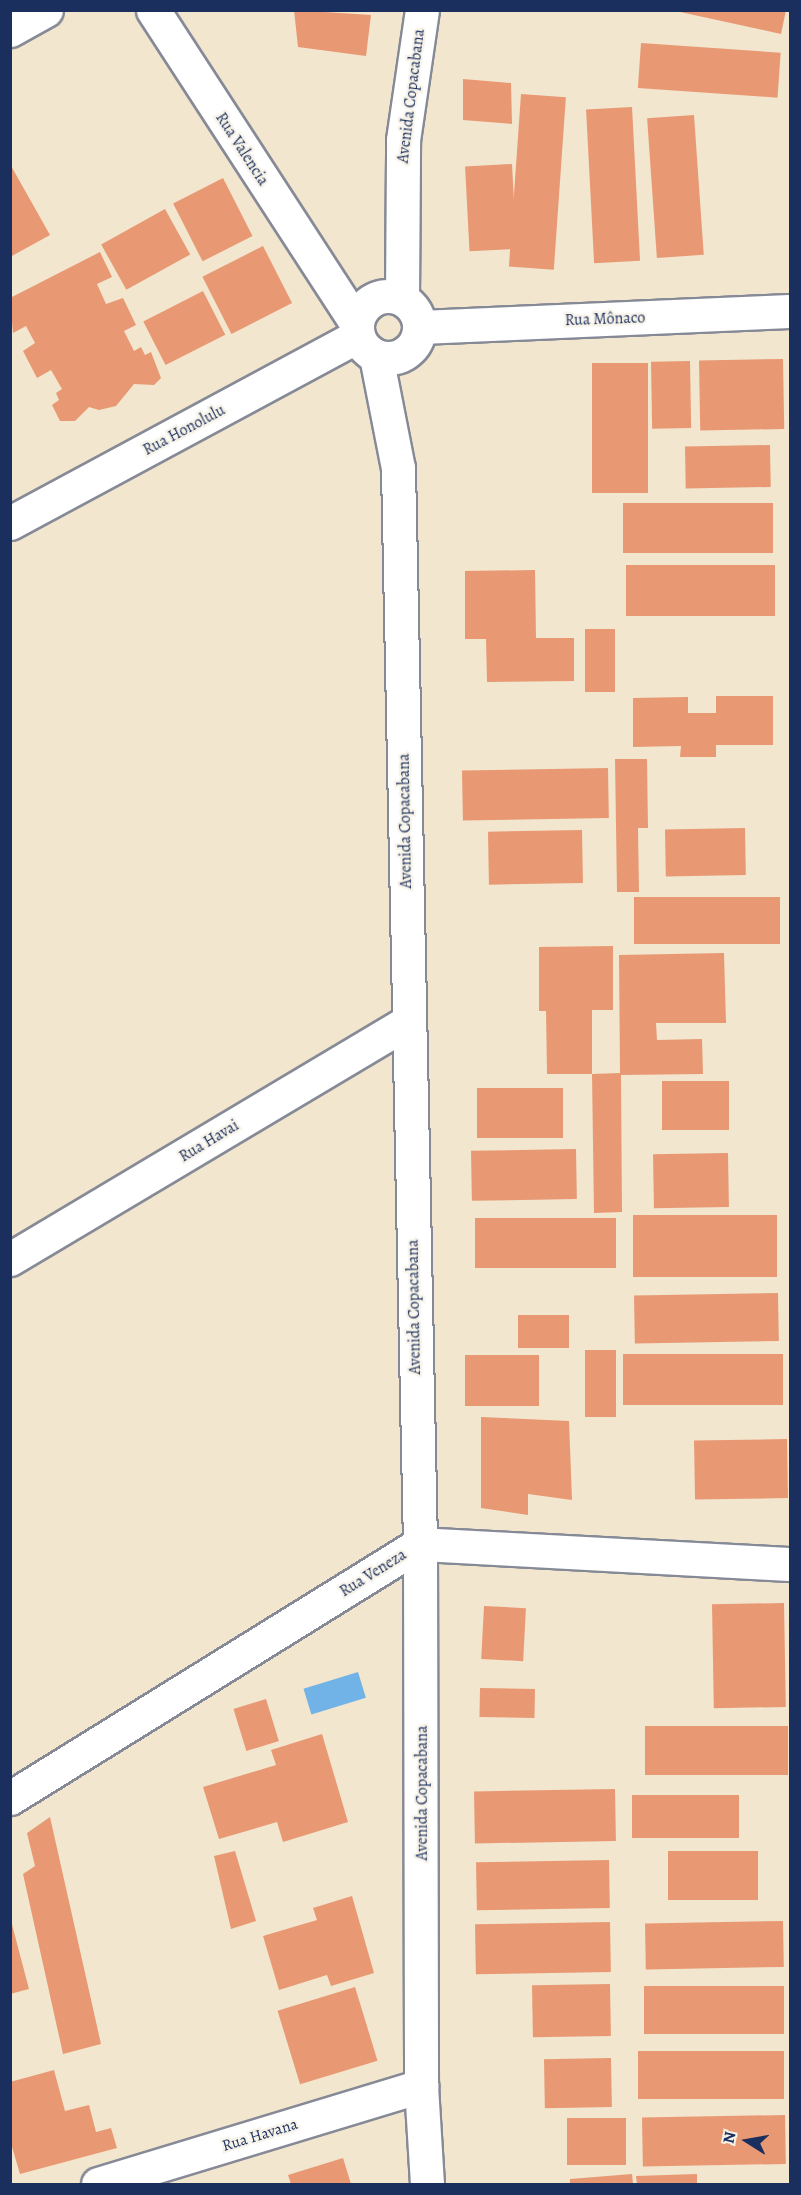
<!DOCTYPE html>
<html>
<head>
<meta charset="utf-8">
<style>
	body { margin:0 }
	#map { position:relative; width:801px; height:2195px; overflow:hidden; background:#f2e6ce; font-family:Alegreya,serif }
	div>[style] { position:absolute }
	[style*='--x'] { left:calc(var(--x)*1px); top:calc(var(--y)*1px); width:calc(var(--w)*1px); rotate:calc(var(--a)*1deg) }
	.water>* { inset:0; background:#71b3e6; transform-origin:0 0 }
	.building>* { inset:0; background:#e89974; transform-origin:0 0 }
	.roads { filter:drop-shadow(2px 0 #868a96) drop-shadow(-2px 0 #868a96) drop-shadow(0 2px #868a96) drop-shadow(0 -2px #868a96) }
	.minor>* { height:33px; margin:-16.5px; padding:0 16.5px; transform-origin:16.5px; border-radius:16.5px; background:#fff }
	.minor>.ring { margin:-16.5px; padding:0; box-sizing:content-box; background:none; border:33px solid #fff; border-radius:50% }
	span { translate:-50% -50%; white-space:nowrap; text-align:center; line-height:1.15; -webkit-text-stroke:4.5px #f7f3e8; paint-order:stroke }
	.street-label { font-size:16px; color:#1b2f5e }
	.frame { position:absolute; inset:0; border:12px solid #1b2f5e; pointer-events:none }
	.north { position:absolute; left:717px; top:2111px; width:60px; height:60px; -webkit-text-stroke:4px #f7f3e8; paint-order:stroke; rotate:281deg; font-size:16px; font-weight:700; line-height:24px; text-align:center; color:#1b2f5e }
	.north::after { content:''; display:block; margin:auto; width:21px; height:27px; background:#1b2f5e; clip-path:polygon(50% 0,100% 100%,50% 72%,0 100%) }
</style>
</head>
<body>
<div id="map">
	<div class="water">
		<div style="left:358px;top:1672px;width:27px;height:57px;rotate:73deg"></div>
	</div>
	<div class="building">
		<div style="clip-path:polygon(294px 10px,371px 15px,366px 56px,298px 47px)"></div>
		<div style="clip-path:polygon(671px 10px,786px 10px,781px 34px)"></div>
		<div style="left:641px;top:43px;width:140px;height:45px;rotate:4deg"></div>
		<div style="clip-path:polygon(463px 79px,511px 83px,512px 124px,463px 120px)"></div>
		<div style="left:521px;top:94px;width:45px;height:173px;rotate:4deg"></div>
		<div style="left:632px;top:107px;width:154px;height:46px;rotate:87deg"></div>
		<div style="left:694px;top:115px;width:140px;height:47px;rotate:86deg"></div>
		<div style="clip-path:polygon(10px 164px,50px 235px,10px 257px)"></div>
		<div style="left:512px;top:164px;width:85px;height:47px;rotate:87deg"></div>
		<div style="left:223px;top:178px;width:65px;height:56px;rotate:63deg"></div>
		<div style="left:165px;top:209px;width:52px;height:73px;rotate:61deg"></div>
		<div style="left:263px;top:246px;width:64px;height:68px;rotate:63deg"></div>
		<div style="clip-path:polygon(100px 252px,112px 277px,97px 284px,106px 304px,123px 298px,136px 325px,124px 331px,134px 351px,141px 347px,145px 355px,151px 352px,161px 378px,154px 385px,134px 384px,116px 406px,99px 410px,89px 407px,75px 421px,60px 421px,52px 405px,59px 400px,56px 393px,62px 389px,51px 370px,37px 378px,23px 351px,35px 343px,26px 326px,13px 333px,10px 298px)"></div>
		<div style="left:203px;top:291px;width:49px;height:67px;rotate:63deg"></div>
		<div style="left:783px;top:359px;width:70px;height:84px;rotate:89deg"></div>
		<div style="left:690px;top:361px;width:67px;height:39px;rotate:89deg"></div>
		<div style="left:648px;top:363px;width:130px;height:56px;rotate:90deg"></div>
		<div style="left:770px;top:445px;width:42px;height:85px;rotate:89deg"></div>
		<div style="left:773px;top:503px;width:50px;height:150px;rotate:90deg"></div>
		<div style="left:775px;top:565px;width:51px;height:149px;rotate:90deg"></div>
		<div style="clip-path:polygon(535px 570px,536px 638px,574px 638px,574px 681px,487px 682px,486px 639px,465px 639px,465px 571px)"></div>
		<div style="left:585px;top:629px;width:30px;height:63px"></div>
		<div style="clip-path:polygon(716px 696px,773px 696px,773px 745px,716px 745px,716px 757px,680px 757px,681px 746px,633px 747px,633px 698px,688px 697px,688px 713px,716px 713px)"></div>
		<div style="clip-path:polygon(615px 759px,647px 759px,648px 828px,638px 828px,639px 892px,617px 892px)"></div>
		<div style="left:608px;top:768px;width:50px;height:146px;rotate:89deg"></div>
		<div style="left:745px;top:828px;width:47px;height:80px;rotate:89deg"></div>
		<div style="left:582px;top:830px;width:53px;height:94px;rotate:89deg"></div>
		<div style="left:780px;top:897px;width:47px;height:146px;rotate:90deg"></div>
		<div style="clip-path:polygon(613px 946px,613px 1010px,592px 1010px,592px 1074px,620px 1073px,619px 955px,724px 953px,726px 1023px,656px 1023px,657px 1040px,702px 1039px,703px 1074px,621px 1075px,622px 1212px,594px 1213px,592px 1074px,547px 1074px,546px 1011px,539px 1011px,539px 947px)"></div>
		<div style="left:729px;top:1081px;width:49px;height:67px;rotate:90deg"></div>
		<div style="left:563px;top:1088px;width:50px;height:86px;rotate:90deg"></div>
		<div style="left:576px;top:1149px;width:50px;height:105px;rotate:89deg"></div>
		<div style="left:728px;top:1153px;width:54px;height:75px;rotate:89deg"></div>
		<div style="left:777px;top:1215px;width:62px;height:144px;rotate:90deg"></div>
		<div style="left:616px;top:1218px;width:50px;height:141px;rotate:90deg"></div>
		<div style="left:778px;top:1293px;width:48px;height:144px;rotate:89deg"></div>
		<div style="left:518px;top:1315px;width:51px;height:33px"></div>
		<div style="left:585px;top:1350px;width:31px;height:67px"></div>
		<div style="left:783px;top:1354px;width:51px;height:160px;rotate:90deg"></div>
		<div style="left:539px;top:1355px;width:51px;height:74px;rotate:90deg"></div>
		<div style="clip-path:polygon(481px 1417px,569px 1421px,572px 1500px,528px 1494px,528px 1515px,481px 1508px)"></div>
		<div style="left:787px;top:1439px;width:59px;height:93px;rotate:89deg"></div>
		<div style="left:784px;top:1603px;width:104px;height:72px;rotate:89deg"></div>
		<div style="left:484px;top:1606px;width:42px;height:53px;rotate:3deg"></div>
		<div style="left:480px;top:1688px;width:55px;height:29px;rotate:1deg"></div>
		<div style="left:266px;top:1699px;width:44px;height:34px;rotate:73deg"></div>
		<div style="left:788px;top:1726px;width:49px;height:143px;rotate:90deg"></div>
		<div style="clip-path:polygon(322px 1734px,348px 1822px,283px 1842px,277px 1822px,219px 1839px,203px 1787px,276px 1765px,271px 1750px)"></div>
		<div style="left:615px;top:1789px;width:52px;height:141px;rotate:89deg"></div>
		<div style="left:739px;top:1795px;width:43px;height:107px;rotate:90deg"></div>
		<div style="clip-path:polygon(50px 1817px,101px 2044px,63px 2054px,23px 1874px,35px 1866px,27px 1833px)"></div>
		<div style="clip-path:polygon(235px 1851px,256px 1921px,231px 1929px,214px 1856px)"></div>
		<div style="left:758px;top:1851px;width:49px;height:90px;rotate:90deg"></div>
		<div style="left:609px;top:1860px;width:48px;height:133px;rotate:89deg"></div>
		<div style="clip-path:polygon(352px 1896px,374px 1973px,331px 1986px,327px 1975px,279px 1990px,263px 1936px,317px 1920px,313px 1908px)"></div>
		<div style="clip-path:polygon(10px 1917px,29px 1989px,10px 1994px)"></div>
		<div style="left:783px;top:1921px;width:46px;height:138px;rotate:89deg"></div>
		<div style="left:610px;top:1922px;width:50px;height:135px;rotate:89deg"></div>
		<div style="left:610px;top:1984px;width:52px;height:78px;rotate:89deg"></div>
		<div style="left:784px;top:1986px;width:48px;height:140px;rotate:90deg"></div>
		<div style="left:355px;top:1987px;width:77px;height:81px;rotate:73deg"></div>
		<div style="left:784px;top:2051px;width:48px;height:146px;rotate:90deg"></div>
		<div style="left:611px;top:2058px;width:49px;height:67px;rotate:89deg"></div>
		<div style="clip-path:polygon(54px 2070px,65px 2111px,89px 2105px,96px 2132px,111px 2128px,117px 2148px,20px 2174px,10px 2140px,10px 2082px)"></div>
		<div style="left:785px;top:2115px;width:49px;height:143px;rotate:89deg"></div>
		<div style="left:626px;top:2118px;width:47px;height:59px;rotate:90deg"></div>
		<div style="clip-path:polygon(343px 2158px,351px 2184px,291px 2184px,288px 2175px)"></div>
		<div style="clip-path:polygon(632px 2174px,633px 2184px,570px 2184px,570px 2179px)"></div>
		<div style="clip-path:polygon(697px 2174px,697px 2184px,637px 2184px,636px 2176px)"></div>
	</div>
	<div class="roads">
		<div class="minor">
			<div style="--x:153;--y:10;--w:373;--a:57"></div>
			<div style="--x:10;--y:30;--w:41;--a:-29.1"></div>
			<div class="ring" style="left:357px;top:296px;width:29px;height:29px"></div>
			<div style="--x:402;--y:298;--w:158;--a:-89.6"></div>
			<div style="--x:403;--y:140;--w:131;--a:-81.7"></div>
			<div style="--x:420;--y:327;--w:370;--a:-2.5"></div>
			<div style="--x:376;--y:356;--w:114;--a:78.9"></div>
			<div style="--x:398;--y:468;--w:1076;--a:88.83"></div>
			<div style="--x:420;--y:1544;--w:542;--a:89.89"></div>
			<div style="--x:421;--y:2086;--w:98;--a:86.5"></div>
			<div style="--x:10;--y:523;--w:394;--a:-28.3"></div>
			<div style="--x:10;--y:1259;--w:463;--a:-30.8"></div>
			<div style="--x:10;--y:1798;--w:482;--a:-31.8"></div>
			<div style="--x:420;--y:1544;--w:371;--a:3.1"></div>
			<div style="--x:98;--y:2184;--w:338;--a:-16.9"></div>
		</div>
	</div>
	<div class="street-label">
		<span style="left:411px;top:96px;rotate:-83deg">Avenida Copacabana</span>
		<span style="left:242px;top:149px;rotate:57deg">Rua Valencia</span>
		<span style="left:605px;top:319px;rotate:-2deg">Rua Mônaco</span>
		<span style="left:184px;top:430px;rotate:-28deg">Rua Honolulu</span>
		<span style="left:405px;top:821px;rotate:-91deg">Avenida Copacabana</span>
		<span style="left:209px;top:1141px;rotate:-31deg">Rua Havai</span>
		<span style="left:414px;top:1307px;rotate:-91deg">Avenida Copacabana</span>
		<span style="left:373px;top:1573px;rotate:-32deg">Rua Veneza</span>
		<span style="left:422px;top:1793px;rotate:-90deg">Avenida Copacabana</span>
		<span style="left:260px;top:2135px;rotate:-17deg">Rua Havana</span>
	</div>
	<div class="frame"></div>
	<div class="north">N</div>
</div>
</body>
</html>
